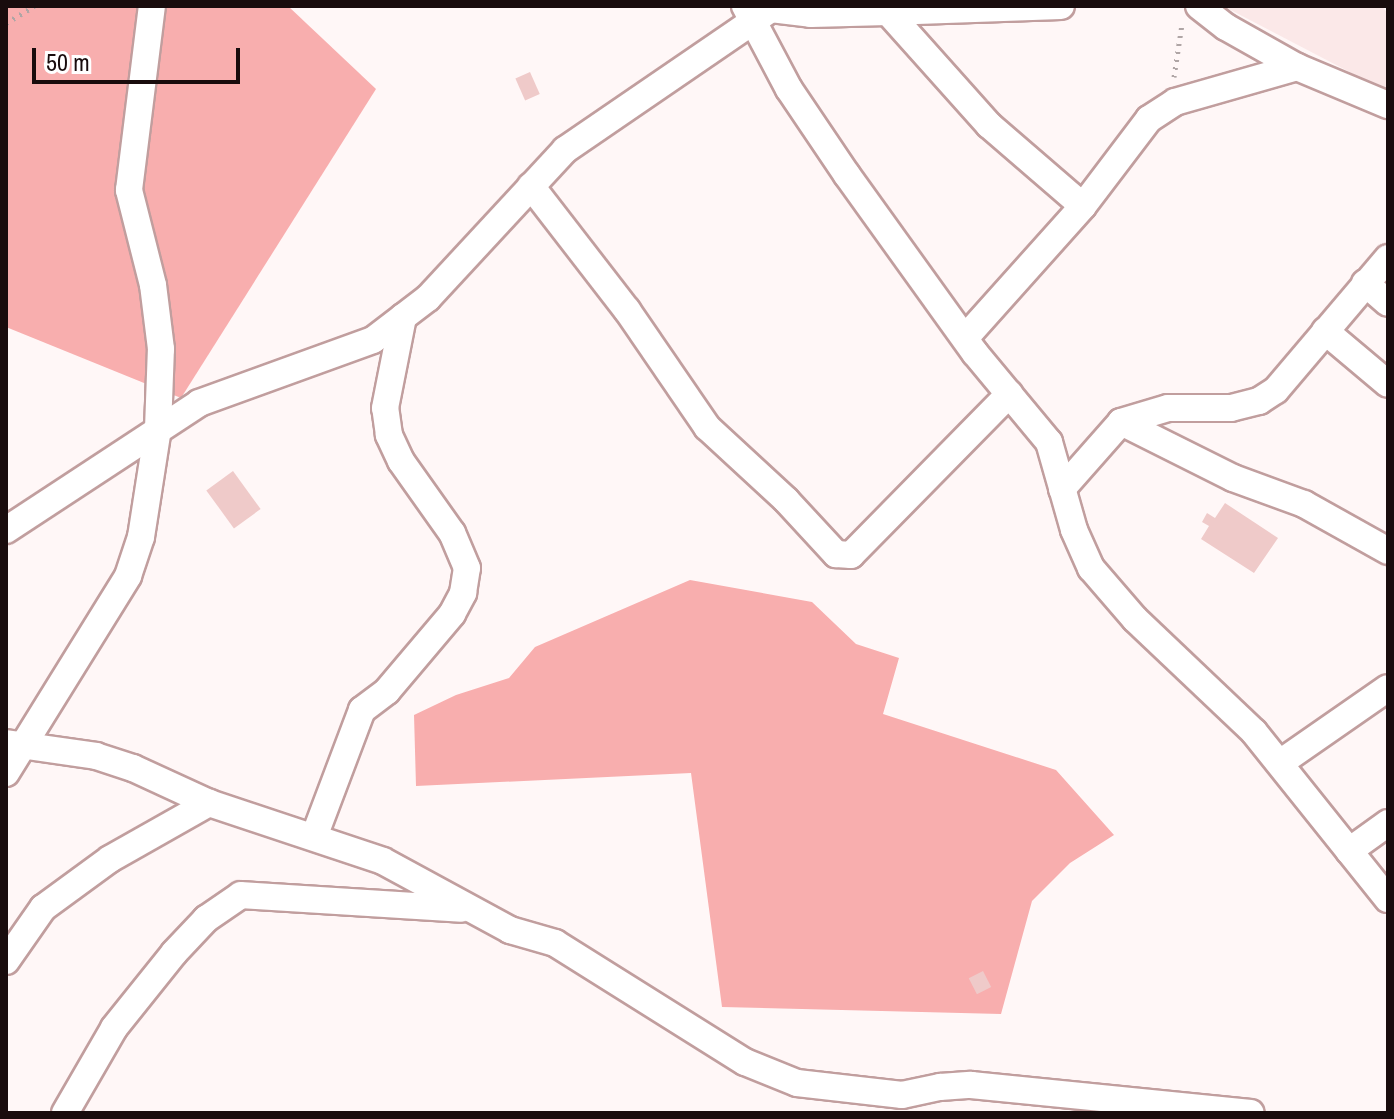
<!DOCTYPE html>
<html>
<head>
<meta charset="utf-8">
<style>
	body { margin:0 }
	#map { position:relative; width:1394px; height:1119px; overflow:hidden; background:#fff7f7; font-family:"Archivo Narrow",sans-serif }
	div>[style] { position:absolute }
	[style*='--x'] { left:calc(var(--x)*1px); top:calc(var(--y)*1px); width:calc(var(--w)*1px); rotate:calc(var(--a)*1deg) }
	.built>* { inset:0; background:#fbe8e8 }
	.forest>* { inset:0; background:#f8aeae }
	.building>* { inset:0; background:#efcac9; transform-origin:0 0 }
	.path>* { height:5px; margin-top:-2.5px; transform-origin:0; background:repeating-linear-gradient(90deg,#afa5a5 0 2px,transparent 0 8px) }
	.roads { filter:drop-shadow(2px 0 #c19e9e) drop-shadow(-2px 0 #c19e9e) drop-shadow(0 2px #c19e9e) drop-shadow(0 -2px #c19e9e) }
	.street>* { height:26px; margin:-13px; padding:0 13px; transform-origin:13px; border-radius:13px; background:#fff }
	span { translate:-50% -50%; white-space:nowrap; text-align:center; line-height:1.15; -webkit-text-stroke:6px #fff; paint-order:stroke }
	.frame { position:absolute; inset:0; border:8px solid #190c0d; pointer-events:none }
	.scale { position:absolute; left:32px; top:48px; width:208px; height:36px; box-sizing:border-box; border:4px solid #190c0d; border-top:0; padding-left:10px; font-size:24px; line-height:28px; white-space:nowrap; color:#190c0d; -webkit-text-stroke:6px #fff; paint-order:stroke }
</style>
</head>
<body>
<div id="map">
	<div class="built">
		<div style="clip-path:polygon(1223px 6px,1382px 6px,1388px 14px,1388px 92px)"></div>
	</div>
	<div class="forest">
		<div style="clip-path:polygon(6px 6px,288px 6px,376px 89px,181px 398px,6px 327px)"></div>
		<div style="clip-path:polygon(690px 580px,812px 602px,856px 644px,899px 658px,883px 714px,1056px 770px,1114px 835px,1070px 863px,1032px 901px,1001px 1014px,722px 1007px,691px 773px,416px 786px,414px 715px,456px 695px,509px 678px,535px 647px)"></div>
	</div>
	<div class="building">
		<div style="left:530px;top:72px;width:24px;height:16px;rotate:66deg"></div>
		<div style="left:233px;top:471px;width:47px;height:33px;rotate:54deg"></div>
		<div style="clip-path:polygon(1225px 503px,1278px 538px,1254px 573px,1201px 539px,1209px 526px,1202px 522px,1207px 513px,1215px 518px)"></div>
		<div style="left:983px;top:971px;width:18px;height:16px;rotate:63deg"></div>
	</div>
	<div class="path">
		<div style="--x:6;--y:23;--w:33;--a:-31"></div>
		<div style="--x:1174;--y:77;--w:54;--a:-81.4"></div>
	</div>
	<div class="roads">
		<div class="street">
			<div style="--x:745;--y:6;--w:94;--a:62.1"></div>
			<div style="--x:789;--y:89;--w:104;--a:56"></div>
			<div style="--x:847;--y:175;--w:219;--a:54.3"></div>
			<div style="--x:975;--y:353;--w:116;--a:50.3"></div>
			<div style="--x:1049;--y:442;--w:91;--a:74.1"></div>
			<div style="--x:1074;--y:530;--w:42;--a:65.9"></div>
			<div style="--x:1091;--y:568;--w:67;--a:49.2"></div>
			<div style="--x:1135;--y:619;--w:164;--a:43.5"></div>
			<div style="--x:1254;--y:732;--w:214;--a:51.3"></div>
			<div style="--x:1199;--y:6;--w:34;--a:38"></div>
			<div style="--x:1226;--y:27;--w:81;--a:29.4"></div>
			<div style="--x:1297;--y:67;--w:99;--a:22.7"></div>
			<div style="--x:771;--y:9;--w:40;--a:7.1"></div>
			<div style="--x:811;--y:14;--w:77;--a:-1.5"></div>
			<div style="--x:888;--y:12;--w:152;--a:48.2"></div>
			<div style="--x:989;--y:125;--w:124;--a:40.8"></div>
			<div style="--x:888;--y:12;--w:173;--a:-2"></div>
			<div style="--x:531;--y:186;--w:157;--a:52.3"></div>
			<div style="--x:627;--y:310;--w:142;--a:55.6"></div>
			<div style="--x:707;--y:427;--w:108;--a:42.7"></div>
			<div style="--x:786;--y:500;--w:74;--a:47.2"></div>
			<div style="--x:836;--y:554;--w:15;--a:4"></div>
			<div style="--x:851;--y:555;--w:226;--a:-45.5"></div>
			<div style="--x:1365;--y:283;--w:30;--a:41"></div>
			<div style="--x:1325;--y:331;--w:82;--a:40.1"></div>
			<div style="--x:965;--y:338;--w:177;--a:-48.2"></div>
			<div style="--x:1083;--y:206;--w:109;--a:-52.8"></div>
			<div style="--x:1149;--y:119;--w:31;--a:-33"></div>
			<div style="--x:1175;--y:102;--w:127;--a:-16"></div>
			<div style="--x:1121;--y:422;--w:125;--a:26.6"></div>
			<div style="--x:1233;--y:478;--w:76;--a:20.1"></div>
			<div style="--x:1304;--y:504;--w:96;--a:29.2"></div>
			<div style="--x:1062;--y:489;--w:89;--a:-48.6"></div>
			<div style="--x:1121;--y:422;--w:49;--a:-16.6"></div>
			<div style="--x:1168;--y:408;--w:63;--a:0"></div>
			<div style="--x:1231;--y:408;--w:29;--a:-14"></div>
			<div style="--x:1259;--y:401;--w:20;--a:-33"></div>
			<div style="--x:1276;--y:390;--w:173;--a:-49.7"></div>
			<div style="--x:6;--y:530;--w:231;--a:-33.3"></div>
			<div style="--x:199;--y:403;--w:185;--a:-19.9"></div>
			<div style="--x:373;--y:340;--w:69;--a:-37.4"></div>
			<div style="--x:428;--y:298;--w:202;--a:-47.2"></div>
			<div style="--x:565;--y:150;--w:255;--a:-34.4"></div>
			<div style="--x:6;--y:743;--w:91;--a:8.2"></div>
			<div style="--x:96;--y:756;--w:39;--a:18"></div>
			<div style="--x:133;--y:768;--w:84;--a:24.7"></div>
			<div style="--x:209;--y:803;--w:183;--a:18.4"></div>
			<div style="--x:383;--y:861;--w:145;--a:28.5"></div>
			<div style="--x:510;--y:930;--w:47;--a:16.1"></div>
			<div style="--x:555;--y:943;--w:224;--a:32.1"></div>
			<div style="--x:745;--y:1062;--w:56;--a:22"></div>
			<div style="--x:797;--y:1083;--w:106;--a:6.5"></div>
			<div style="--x:902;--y:1095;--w:39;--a:-12"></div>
			<div style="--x:940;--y:1087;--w:31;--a:-4"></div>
			<div style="--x:971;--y:1085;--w:281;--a:5.7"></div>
			<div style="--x:1280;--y:763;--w:131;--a:-34.8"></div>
			<div style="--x:6;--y:773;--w:232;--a:-58.2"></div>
			<div style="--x:128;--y:576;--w:41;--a:-71.6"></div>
			<div style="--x:141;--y:537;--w:109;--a:-81.1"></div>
			<div style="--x:158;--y:429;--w:80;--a:-87.9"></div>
			<div style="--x:161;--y:349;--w:64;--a:-97.1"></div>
			<div style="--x:153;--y:285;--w:98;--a:-104.2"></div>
			<div style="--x:129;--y:190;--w:185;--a:-82.9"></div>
			<div style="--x:314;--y:837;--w:136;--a:-69.3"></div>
			<div style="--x:362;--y:710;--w:31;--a:-37"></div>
			<div style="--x:387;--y:691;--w:101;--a:-49.8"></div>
			<div style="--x:452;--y:614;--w:24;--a:-62"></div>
			<div style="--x:463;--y:593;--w:25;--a:-81"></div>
			<div style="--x:467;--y:568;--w:38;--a:-113"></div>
			<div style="--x:452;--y:533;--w:88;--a:-125.3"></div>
			<div style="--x:401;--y:461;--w:29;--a:-115"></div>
			<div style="--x:389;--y:435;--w:27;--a:-98"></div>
			<div style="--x:385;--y:408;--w:93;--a:-78.8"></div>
			<div style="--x:1349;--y:851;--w:48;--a:-35.7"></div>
			<div style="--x:6;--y:961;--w:65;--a:-55.1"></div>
			<div style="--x:43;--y:908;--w:83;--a:-36.2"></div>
			<div style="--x:110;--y:859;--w:114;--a:-29.5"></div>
			<div style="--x:65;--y:1113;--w:98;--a:-60"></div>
			<div style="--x:114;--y:1028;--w:96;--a:-51.3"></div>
			<div style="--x:174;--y:953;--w:47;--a:-46.7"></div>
			<div style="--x:206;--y:919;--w:42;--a:-34.4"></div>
			<div style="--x:241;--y:895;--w:220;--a:3.6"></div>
		</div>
	</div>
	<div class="frame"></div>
	<div class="scale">50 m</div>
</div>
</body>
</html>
